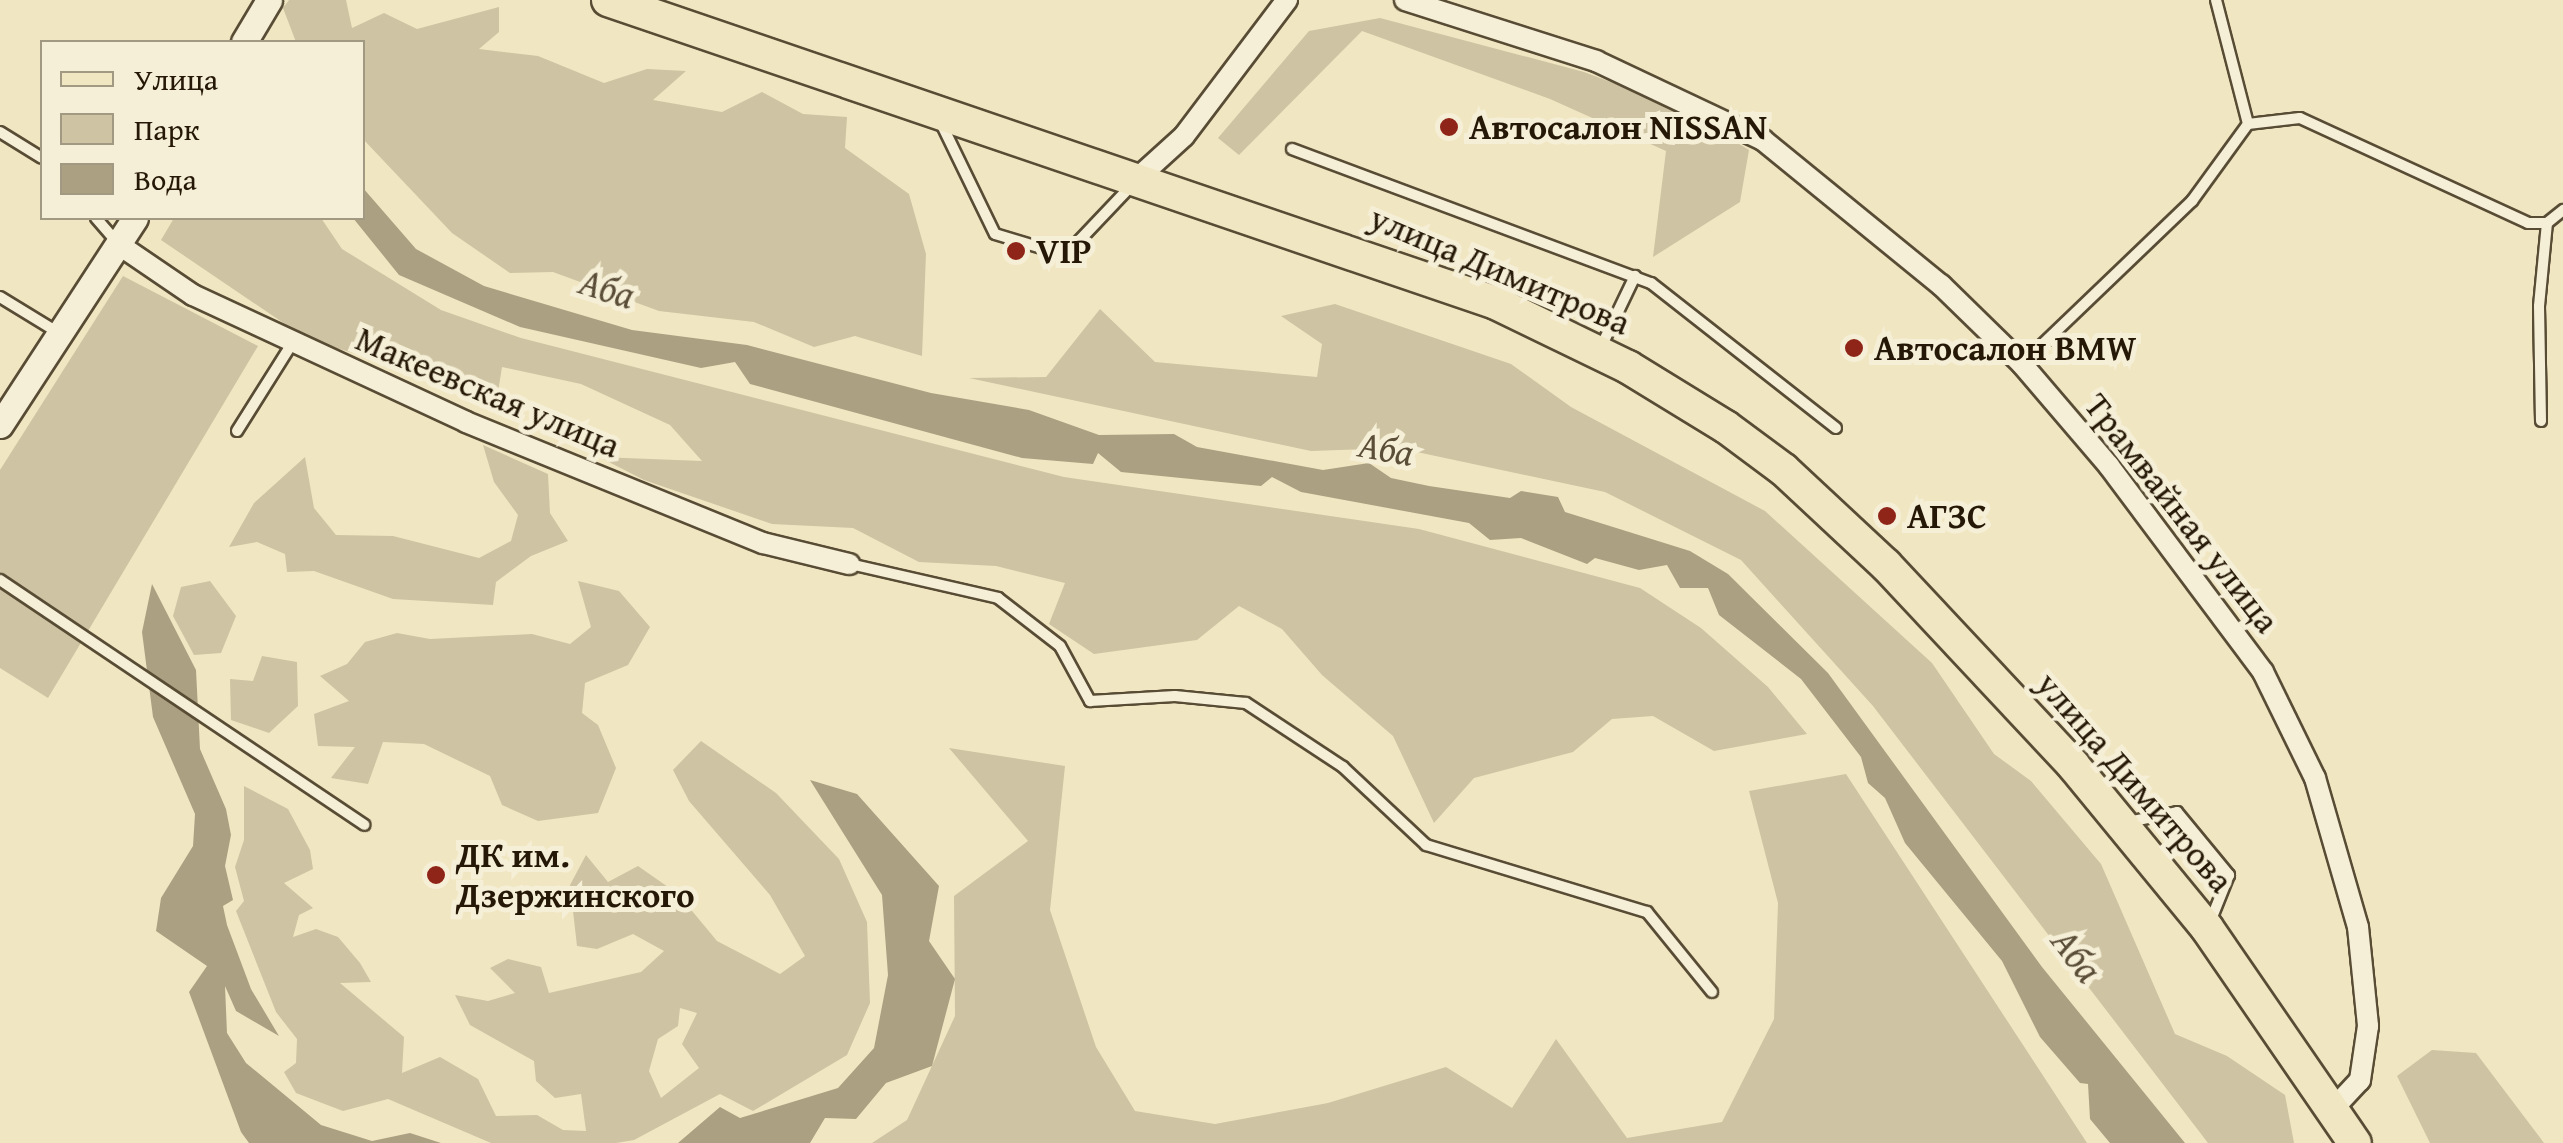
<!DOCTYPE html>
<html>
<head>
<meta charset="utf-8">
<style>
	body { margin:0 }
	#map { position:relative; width:2563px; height:1143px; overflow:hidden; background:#f1e6c2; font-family:"Gentium Book Plus",serif }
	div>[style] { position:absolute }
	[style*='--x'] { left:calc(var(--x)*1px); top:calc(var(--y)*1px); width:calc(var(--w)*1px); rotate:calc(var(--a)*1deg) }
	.green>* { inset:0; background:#cec3a2 }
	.water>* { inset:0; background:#aca082 }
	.roads { filter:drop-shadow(2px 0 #584c35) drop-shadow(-2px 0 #584c35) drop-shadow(0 2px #584c35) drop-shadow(0 -2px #584c35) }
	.service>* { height:10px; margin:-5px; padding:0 5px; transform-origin:5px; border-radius:5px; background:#f6efd7 }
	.minor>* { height:20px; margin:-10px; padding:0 10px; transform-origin:10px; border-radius:10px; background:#f6efd7 }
	.tertiary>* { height:25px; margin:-12.5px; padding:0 12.5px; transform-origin:12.5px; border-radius:12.5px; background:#f6efd7 }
	.primary>* { height:32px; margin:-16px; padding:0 16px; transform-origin:16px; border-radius:16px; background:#f1e6c2 }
	.dots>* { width:28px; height:28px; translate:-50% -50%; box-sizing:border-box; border:5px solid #f6efd7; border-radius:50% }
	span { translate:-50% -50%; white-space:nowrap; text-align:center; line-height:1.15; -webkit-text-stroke:10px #f6efd7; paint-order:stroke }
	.poi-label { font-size:35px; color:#251806; font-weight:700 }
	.left { translate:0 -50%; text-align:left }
	.street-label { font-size:35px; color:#251806 }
	.water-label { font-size:38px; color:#5b4e38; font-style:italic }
	.legend { position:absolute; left:40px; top:40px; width:325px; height:180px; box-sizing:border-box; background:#f6efd7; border:2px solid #a29983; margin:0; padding:12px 18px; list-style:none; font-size:30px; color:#251806 }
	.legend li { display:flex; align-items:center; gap:20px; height:50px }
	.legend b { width:50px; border:2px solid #a29983 }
</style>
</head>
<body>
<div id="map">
	<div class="green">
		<div style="clip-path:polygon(289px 0,346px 0,352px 28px,384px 13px,417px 29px,499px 7px,499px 32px,479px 49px,538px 56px,604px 83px,647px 69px,686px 71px,653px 100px,722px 112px,762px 92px,803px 114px,847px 117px,845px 148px,909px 194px,926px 254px,922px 356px,855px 336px,814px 347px,754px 322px,659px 311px,553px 272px,510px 273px,452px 233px,363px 139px,362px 42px,296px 42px,283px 8px)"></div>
		<div style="clip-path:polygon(1380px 18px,1584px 72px,1680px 108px,1749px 150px,1740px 202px,1653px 257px,1666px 151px,1550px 99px,1362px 31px,1239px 155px,1218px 138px,1309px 31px)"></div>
		<div style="clip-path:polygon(174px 218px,321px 218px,342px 249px,441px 310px,521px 338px,1064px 477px,1419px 529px,1640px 588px,1701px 628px,1768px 687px,1807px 734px,1714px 751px,1653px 716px,1612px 719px,1573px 752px,1474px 778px,1434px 823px,1393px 736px,1322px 675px,1282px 629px,1239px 606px,1197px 640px,1094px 654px,1049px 624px,1065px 583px,996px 566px,919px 562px,853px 528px,772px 524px,644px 480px,599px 457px,702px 461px,670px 425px,581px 384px,502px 367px,495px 411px,402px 368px,307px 339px,161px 240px)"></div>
		<div style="clip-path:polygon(123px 276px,258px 346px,48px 698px,0 668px,0 470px)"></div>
		<div style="clip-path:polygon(1335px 304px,1511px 364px,1571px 407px,1765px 511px,1932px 663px,1994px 754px,2031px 781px,2101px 864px,2175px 1034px,2227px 1056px,2285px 1095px,2294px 1143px,2208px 1143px,1873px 706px,1741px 560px,1605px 492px,1398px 448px,1311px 451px,969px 378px,1046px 377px,1100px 309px,1155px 362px,1317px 377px,1322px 344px,1281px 316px)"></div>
		<div style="clip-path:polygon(483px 445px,548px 474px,550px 513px,568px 541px,531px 556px,496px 582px,493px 605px,393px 599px,314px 571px,287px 572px,285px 554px,257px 542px,229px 547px,254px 503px,305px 457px,314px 508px,336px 535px,393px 536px,479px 558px,511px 541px,518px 515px,494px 482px)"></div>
		<div style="clip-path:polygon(210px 581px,236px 616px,221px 653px,194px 655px,173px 616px,181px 587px)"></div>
		<div style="clip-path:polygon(578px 581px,619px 591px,650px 627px,628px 665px,585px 683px,582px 713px,598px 725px,616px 768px,598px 813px,538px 821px,502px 805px,490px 776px,424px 744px,383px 742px,368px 784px,331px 778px,355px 747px,318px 746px,314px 714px,349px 701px,320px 676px,347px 664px,365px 642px,397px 633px,430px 639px,532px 634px,570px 644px,591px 627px)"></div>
		<div style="clip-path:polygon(262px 656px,297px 662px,298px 706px,269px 733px,231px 720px,230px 679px,253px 681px)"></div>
		<div style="clip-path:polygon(evenodd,701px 741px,776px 793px,839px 859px,867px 922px,870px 1003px,847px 1055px,753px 1111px,720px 1094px,634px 1140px,616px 1143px,491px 1143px,388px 1099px,343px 1111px,296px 1093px,284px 1072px,296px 1063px,297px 1039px,276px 1012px,236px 911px,244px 901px,235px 867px,244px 840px,244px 786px,288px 809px,310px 850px,313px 869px,284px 883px,313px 908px,299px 915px,293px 937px,316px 929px,338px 937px,360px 963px,371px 982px,340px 983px,404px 1037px,402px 1073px,440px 1057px,478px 1079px,496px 1116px,537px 1115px,563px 1130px,586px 1131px,581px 1094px,555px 1098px,536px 1081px,534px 1061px,470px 1025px,455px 995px,488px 1001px,515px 993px,490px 968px,508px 959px,541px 967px,549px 993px,641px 972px,664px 951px,633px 934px,597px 949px,577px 946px,570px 885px,586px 855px,608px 882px,638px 866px,678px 894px,717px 941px,780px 974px,805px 956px,770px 895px,689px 801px,673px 770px,701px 741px,680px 1008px,697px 1013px,682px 1044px,699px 1068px,661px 1098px,649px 1071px,658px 1039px,678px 1026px,680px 1008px)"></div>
		<div style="clip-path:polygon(949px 748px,1065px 766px,1050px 910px,1096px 1047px,1135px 1111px,1215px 1124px,1328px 1103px,1446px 1067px,1512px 1108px,1556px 1039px,1627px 1138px,1722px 1122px,1774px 1019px,1778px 903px,1749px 791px,1846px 774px,2087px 1143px,872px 1143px,907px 1120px,955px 1016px,954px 896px,1028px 841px)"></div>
		<div style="clip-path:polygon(2432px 1050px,2476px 1053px,2544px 1143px,2430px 1143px,2397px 1076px)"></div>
	</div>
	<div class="water">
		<div style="clip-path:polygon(363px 188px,416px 249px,484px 286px,632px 330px,747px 345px,931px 393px,1029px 410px,1099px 435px,1174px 434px,1197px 447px,1323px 470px,1369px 463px,1391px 478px,1429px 486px,1510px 498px,1521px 491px,1558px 497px,1565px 512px,1690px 551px,1728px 574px,1828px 673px,2042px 967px,2185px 1143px,2110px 1143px,2090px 1119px,2088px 1084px,2080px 1083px,2040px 1037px,2002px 961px,1905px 843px,1885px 798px,1868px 783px,1861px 757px,1801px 679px,1719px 615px,1708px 588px,1680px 588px,1667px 565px,1639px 570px,1595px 558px,1587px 564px,1521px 538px,1490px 540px,1469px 523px,1301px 492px,1272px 477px,1261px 486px,1121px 472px,1098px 453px,1093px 464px,1022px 458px,750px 384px,735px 362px,701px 368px,520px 327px,399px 275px,353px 218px,362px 218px)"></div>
		<div style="clip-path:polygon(152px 584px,196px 670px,200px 749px,226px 809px,231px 835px,225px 866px,233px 900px,223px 906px,227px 925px,251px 989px,279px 1036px,236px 1011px,225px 986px,227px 1033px,246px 1063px,321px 1125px,372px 1141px,410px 1133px,441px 1143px,249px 1143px,241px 1132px,189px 992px,207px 966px,156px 931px,161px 898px,193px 846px,195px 814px,153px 717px,142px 632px)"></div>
		<div style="clip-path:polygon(810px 780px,857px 794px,939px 886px,929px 941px,955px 979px,932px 1066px,886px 1083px,856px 1119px,825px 1118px,810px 1143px,678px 1143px,720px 1107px,740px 1118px,838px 1088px,874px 1048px,888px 975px,882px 895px)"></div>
	</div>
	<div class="roads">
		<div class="service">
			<div style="--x:2216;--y:0;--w:128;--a:75.5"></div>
			<div style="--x:2248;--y:124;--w:52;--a:-6.6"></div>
			<div style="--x:2300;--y:118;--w:251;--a:24.7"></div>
			<div style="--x:2528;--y:223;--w:19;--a:0"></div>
			<div style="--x:941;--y:123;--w:123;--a:64.1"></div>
			<div style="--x:995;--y:234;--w:66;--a:16.8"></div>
			<div style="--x:1058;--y:253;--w:20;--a:-27"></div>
			<div style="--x:1076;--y:244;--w:83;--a:-46.5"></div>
			<div style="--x:0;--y:132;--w:49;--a:31.8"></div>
			<div style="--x:1292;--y:149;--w:383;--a:20.5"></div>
			<div style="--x:1651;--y:283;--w:235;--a:38.1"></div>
			<div style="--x:96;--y:218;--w:33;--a:49"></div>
			<div style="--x:0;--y:297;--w:69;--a:31.4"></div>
			<div style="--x:1601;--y:347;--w:79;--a:-64.4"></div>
			<div style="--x:2022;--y:364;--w:236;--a:-43.8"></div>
			<div style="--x:2192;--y:201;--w:95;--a:-54"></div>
			<div style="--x:2541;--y:421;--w:115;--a:-91"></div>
			<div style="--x:2539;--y:306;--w:83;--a:-84.5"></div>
			<div style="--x:2547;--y:223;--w:21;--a:-39"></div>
			<div style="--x:237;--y:431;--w:105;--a:-57.8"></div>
			<div style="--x:850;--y:564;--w:152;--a:12.9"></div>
			<div style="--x:998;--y:598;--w:78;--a:37.7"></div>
			<div style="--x:1060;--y:646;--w:63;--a:61.4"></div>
			<div style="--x:1090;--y:701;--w:85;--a:-3.4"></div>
			<div style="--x:1175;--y:696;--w:71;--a:5.6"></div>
			<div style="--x:1246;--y:703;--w:116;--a:33.4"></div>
			<div style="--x:1343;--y:767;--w:114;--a:43.2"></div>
			<div style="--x:1426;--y:845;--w:231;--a:16.9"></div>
			<div style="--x:1647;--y:912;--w:103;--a:50.9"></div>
			<div style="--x:0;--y:580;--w:439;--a:33.9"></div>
			<div style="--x:2128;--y:822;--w:50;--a:-11.5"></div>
			<div style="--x:2177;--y:812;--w:82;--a:50.5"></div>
			<div style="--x:2229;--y:875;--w:51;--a:112"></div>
		</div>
		<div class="minor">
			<div style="--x:1405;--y:0;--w:201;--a:17.7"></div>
			<div style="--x:1596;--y:61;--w:185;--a:25.3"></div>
			<div style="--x:1763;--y:140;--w:230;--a:39.2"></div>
			<div style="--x:1941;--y:285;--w:113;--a:44.3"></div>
			<div style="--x:2022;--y:364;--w:134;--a:49.5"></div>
			<div style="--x:2109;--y:466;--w:257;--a:53.2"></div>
			<div style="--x:2263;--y:672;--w:118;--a:63.9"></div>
			<div style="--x:2315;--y:778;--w:155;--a:73.9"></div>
			<div style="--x:2358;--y:927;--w:100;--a:84.2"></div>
			<div style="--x:2368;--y:1026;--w:55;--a:98.4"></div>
			<div style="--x:2360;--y:1080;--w:41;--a:133"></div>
			<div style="--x:1140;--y:176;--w:59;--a:-42.3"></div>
			<div style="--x:1184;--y:136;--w:171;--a:-52.9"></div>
			<div style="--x:118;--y:244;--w:91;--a:34.2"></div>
			<div style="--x:193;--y:295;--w:301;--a:24.9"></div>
			<div style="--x:466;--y:422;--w:321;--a:22.2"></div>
			<div style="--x:763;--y:543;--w:89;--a:13.7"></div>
		</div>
		<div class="tertiary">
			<div style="--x:244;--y:42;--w:49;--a:-59.2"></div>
			<div style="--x:0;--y:425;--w:247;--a:-56.9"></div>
		</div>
		<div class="primary">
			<div style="--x:608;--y:0;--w:938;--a:18.84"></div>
			<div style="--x:1496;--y:303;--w:147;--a:25.9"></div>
			<div style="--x:1628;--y:367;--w:115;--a:31.5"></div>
			<div style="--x:1726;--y:427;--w:72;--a:36.6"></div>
			<div style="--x:1784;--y:470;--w:139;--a:43"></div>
			<div style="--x:1886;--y:565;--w:274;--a:46.9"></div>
			<div style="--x:2073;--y:765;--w:211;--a:50.6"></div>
			<div style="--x:2207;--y:928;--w:261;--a:55.5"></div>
		</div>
	</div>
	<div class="dots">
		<div style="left:1449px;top:127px;background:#8f2418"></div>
		<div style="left:1016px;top:251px;background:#8f2418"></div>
		<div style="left:1854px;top:348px;background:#8f2418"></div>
		<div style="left:1887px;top:516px;background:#8f2418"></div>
		<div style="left:436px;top:875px;background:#8f2418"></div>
	</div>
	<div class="poi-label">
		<span class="left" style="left:1469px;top:127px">Автосалон NISSAN</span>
		<span class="left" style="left:1036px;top:251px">VIP</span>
		<span class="left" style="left:1874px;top:348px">Автосалон BMW</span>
		<span class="left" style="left:1907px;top:516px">АГЗС</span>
		<span class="left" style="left:456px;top:875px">ДК им.<br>Дзержинского</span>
	</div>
	<div class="street-label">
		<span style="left:1500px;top:270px;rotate:23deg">улица Димитрова</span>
		<span style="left:488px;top:392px;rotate:23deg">Макеевская улица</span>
		<span style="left:2182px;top:513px;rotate:52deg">Трамвайная улица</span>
		<span style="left:2135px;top:782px;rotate:49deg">улица Димитрова</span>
	</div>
	<div class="water-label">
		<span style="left:607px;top:288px;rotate:17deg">Аба</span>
		<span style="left:1386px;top:448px;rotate:10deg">Аба</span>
		<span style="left:2077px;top:955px;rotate:52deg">Аба</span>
	</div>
	<ul class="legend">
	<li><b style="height:12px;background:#f1e6c2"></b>Улица</li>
	<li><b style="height:28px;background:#cec3a2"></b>Парк</li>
	<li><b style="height:28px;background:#aca082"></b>Вода</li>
	</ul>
</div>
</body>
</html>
